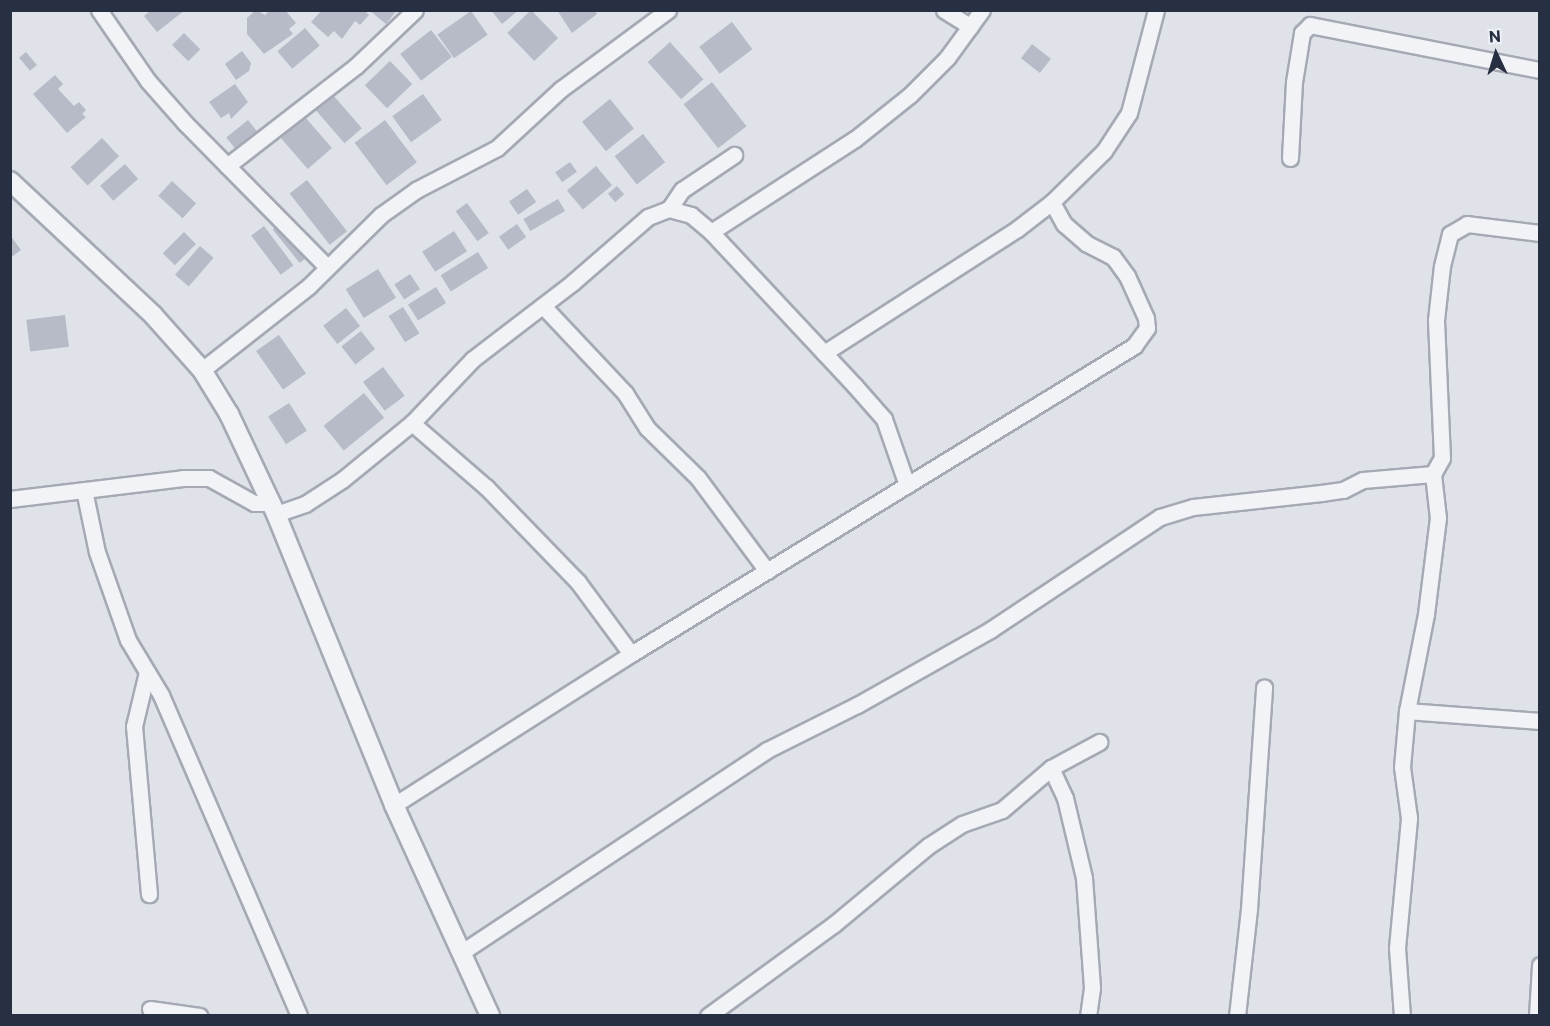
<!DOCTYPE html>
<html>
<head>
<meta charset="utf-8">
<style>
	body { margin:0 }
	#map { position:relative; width:1550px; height:1026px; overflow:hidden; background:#dfe2e9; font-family:Commissioner,sans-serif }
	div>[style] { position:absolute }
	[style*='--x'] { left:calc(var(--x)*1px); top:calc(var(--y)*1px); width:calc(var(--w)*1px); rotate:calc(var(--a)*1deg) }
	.building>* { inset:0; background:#b6bbc7; transform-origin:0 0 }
	.roads { filter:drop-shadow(2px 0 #a4a9b4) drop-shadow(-2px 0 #a4a9b4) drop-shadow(0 2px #a4a9b4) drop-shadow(0 -2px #a4a9b4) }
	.minor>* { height:15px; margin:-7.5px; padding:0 7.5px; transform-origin:7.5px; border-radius:7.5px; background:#f2f3f7 }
	.tertiary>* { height:18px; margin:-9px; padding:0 9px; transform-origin:9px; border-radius:9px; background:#f2f3f7 }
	span { translate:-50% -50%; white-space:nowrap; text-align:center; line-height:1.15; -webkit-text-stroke:4.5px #eef1f7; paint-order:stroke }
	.frame { position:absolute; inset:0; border:12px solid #272f42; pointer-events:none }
	.north { position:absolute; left:1466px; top:24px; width:60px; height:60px; -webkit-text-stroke:4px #eef1f7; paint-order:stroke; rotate:356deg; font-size:16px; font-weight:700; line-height:24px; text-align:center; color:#272f42 }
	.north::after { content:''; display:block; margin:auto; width:21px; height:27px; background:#272f42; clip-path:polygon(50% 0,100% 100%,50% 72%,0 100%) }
</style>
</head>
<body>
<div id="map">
	<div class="building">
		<div style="clip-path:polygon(151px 10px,185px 10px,157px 32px,144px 16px)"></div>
		<div style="clip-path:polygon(256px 10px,265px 15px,270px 10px,285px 10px,296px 23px,289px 29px,293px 34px,264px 54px,247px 34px,247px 18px)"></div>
		<div style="clip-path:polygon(322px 10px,364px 10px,369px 15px,360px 25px,355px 21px,342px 39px,334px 31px,328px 37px,311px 22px)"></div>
		<div style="clip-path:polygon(369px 10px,397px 10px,386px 24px)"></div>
		<div style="clip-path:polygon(491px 10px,519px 10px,502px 24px)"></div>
		<div style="left:531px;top:10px;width:39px;height:33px;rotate:46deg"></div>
		<div style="clip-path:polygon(557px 10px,594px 10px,597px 14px,572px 33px)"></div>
		<div style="left:471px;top:11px;width:29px;height:41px;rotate:55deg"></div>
		<div style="left:732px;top:22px;width:34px;height:41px;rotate:53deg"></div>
		<div style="left:305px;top:28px;width:23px;height:36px;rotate:50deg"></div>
		<div style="left:431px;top:30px;width:34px;height:39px;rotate:52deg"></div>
		<div style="left:184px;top:33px;width:23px;height:17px;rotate:45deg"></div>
		<div style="left:670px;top:42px;width:50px;height:30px;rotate:48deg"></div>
		<div style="left:1032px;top:44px;width:24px;height:18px;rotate:38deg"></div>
		<div style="clip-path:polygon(242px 51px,251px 63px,249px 71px,236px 80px,225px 64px)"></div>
		<div style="left:26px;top:52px;width:17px;height:9px;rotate:50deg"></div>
		<div style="left:390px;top:61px;width:32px;height:35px;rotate:46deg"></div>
		<div style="clip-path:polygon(55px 75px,63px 84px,58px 89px,74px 106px,79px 102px,86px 110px,82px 114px,86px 117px,67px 133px,33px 94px)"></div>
		<div style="left:712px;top:82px;width:56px;height:36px;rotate:52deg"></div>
		<div style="clip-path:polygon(235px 84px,248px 102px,231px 119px,229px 113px,221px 118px,209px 102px)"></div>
		<div style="left:423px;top:94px;width:32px;height:38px;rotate:54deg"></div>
		<div style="left:333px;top:95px;width:44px;height:23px;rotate:49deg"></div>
		<div style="left:610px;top:99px;width:38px;height:36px;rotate:51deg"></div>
		<div style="left:305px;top:117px;width:41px;height:32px;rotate:49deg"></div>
		<div style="left:248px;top:120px;width:14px;height:28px;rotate:51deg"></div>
		<div style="left:385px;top:120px;width:53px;height:38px;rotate:53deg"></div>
		<div style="left:643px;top:134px;width:36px;height:36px;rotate:52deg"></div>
		<div style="left:102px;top:138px;width:25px;height:43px;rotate:47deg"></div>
		<div style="left:570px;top:162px;width:12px;height:18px;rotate:55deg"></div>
		<div style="left:125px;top:164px;width:20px;height:33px;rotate:49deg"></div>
		<div style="left:596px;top:166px;width:25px;height:38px;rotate:50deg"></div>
		<div style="left:307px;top:180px;width:65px;height:22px;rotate:52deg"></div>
		<div style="left:172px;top:181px;width:33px;height:20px;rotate:43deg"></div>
		<div style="left:617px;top:186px;width:11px;height:12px;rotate:49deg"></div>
		<div style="left:527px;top:189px;width:16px;height:22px;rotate:55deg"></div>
		<div style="left:558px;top:199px;width:14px;height:40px;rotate:60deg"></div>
		<div style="left:467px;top:203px;width:37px;height:14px;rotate:54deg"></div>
		<div style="left:282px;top:222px;width:43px;height:12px;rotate:51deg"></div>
		<div style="left:517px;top:224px;width:16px;height:22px;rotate:55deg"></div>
		<div style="left:264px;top:226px;width:49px;height:16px;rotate:53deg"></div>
		<div style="left:454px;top:231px;width:24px;height:38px;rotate:57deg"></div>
		<div style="left:184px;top:232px;width:17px;height:30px;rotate:45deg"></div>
		<div style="clip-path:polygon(10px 235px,21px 250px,10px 258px)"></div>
		<div style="left:200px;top:246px;width:18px;height:38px;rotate:41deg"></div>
		<div style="left:478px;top:252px;width:19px;height:44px;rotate:58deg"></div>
		<div style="left:378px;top:269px;width:34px;height:38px;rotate:58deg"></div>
		<div style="left:410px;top:274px;width:18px;height:19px;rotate:56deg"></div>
		<div style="left:436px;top:287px;width:19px;height:33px;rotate:58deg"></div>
		<div style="left:403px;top:307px;width:31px;height:17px;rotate:58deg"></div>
		<div style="left:346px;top:308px;width:23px;height:29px;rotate:52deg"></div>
		<div style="left:65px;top:315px;width:32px;height:39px;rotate:83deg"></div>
		<div style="left:361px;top:331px;width:23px;height:25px;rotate:52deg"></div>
		<div style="left:279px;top:335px;width:47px;height:28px;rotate:55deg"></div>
		<div style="left:383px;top:367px;width:36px;height:25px;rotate:53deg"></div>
		<div style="left:364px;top:393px;width:32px;height:52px;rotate:51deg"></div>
		<div style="left:289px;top:403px;width:33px;height:25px;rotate:57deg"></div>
	</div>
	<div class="roads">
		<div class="minor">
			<div style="--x:99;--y:10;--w:86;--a:55.4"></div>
			<div style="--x:148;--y:81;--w:56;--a:48.6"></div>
			<div style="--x:185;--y:123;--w:201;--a:45.4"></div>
			<div style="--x:944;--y:10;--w:31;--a:32"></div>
			<div style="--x:1290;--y:158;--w:76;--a:-87"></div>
			<div style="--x:1294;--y:82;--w:50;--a:-80.7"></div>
			<div style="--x:1302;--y:33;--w:11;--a:-45"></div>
			<div style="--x:1310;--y:25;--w:234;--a:11.1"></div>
			<div style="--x:227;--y:166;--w:163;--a:-37.8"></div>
			<div style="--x:356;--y:66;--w:81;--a:-43.5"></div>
			<div style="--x:669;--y:209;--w:23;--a:-56"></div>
			<div style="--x:682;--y:190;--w:63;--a:-33.9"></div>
			<div style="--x:711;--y:232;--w:171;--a:-32.9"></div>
			<div style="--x:855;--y:139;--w:70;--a:-38.7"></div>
			<div style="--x:910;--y:95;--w:52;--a:-45"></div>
			<div style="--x:947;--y:58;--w:59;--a:-53.9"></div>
			<div style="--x:543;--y:306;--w:120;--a:46.7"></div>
			<div style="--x:625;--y:393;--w:41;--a:57.8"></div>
			<div style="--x:647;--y:428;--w:71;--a:44.4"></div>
			<div style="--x:698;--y:478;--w:116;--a:53.4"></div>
			<div style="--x:824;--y:353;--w:229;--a:-32.7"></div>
			<div style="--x:1017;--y:229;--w:44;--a:-37.6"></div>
			<div style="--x:1052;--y:202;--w:73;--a:-44.4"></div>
			<div style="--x:1104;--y:151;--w:45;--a:-56.7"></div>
			<div style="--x:1129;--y:113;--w:106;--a:-75.3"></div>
			<div style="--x:202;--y:370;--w:136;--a:-38.1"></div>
			<div style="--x:309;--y:286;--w:101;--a:-44.6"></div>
			<div style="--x:381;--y:215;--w:43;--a:-35.5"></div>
			<div style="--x:416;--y:190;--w:91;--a:-27.4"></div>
			<div style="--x:497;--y:148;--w:87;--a:-42.7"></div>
			<div style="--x:561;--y:89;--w:133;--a:-36.4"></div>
			<div style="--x:412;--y:423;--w:98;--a:40.9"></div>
			<div style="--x:486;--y:487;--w:132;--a:45.9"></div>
			<div style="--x:578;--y:582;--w:89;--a:53.6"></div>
			<div style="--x:84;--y:490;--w:63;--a:78.2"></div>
			<div style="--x:97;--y:552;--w:93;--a:70.6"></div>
			<div style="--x:128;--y:640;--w:64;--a:59"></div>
			<div style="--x:161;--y:695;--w:349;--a:66.7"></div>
			<div style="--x:10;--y:499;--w:174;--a:-6.9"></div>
			<div style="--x:183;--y:478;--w:26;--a:0"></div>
			<div style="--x:209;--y:478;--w:51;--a:29.1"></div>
			<div style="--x:254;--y:503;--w:18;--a:0"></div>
			<div style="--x:276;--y:514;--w:31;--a:-19"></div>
			<div style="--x:305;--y:504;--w:44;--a:-33"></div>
			<div style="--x:342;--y:480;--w:90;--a:-39.2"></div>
			<div style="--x:412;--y:423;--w:88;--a:-46.4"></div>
			<div style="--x:473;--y:359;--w:125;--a:-37.5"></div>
			<div style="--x:572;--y:283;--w:101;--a:-41"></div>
			<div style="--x:648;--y:217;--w:22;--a:-21"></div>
			<div style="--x:669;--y:209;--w:23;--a:15"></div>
			<div style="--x:691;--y:215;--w:26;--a:40"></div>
			<div style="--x:711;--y:232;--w:211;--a:46.9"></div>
			<div style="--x:855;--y:386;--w:44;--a:48.7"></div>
			<div style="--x:884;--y:419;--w:70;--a:70.8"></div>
			<div style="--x:147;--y:672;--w:56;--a:103.5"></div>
			<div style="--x:134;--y:726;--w:169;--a:84.9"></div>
			<div style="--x:1407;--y:711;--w:133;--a:4.3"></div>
			<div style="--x:1051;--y:768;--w:33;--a:65"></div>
			<div style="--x:1065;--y:798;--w:82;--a:76.6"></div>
			<div style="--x:1084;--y:878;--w:110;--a:85.8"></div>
			<div style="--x:1092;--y:988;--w:28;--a:98"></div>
			<div style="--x:394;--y:805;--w:281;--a:-32.5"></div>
			<div style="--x:631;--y:654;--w:590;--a:-31.48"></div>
			<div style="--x:1134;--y:346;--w:22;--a:-54"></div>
			<div style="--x:1147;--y:328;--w:10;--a:-96"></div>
			<div style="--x:1146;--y:318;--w:46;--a:-114.3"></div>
			<div style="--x:1127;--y:276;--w:24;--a:-126"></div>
			<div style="--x:1113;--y:257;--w:30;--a:-153"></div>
			<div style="--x:1086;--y:243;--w:29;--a:-139"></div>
			<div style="--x:1064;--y:224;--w:25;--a:-119"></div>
			<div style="--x:462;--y:952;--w:366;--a:-33.5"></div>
			<div style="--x:767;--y:750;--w:101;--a:-26.6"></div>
			<div style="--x:857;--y:705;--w:153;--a:-29.4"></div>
			<div style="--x:990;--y:630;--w:204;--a:-33.6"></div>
			<div style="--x:1160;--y:517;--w:34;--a:-17"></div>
			<div style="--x:1193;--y:507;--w:129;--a:-6.2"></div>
			<div style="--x:1321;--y:493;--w:22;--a:-8"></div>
			<div style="--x:1343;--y:490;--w:22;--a:-27"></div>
			<div style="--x:1363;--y:480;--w:70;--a:-4.9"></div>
			<div style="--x:1433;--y:474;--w:18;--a:-61"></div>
			<div style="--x:1442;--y:458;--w:138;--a:-92.5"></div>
			<div style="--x:1436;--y:320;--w:54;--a:-83.7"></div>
			<div style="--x:1442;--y:266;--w:33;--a:-76"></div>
			<div style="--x:1450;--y:234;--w:20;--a:-30"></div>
			<div style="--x:1467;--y:224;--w:74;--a:7"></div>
			<div style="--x:150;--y:1009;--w:50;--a:8"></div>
			<div style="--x:708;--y:1016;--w:155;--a:-36.1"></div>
			<div style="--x:833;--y:925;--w:124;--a:-39.7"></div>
			<div style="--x:928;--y:846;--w:40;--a:-32.9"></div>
			<div style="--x:962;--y:824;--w:42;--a:-19.3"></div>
			<div style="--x:1002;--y:810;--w:65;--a:-40.6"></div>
			<div style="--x:1051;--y:768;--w:55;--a:-28.4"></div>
			<div style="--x:1237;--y:1016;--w:108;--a:-83.6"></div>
			<div style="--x:1249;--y:909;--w:222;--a:-86.1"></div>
			<div style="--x:1402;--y:1016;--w:68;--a:-94.2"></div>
			<div style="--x:1397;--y:948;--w:131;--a:-84.7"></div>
			<div style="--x:1409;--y:818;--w:51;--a:-97.8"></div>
			<div style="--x:1402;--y:767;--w:56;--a:-84.9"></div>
			<div style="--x:1407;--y:711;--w:99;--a:-78.9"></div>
			<div style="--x:1426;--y:614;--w:97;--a:-82.9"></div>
			<div style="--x:1438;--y:518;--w:44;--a:-96.5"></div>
			<div style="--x:1537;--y:1016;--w:51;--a:-86.6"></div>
		</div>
		<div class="tertiary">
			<div style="--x:10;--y:181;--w:196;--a:43.1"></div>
			<div style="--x:153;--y:315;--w:74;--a:48.3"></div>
			<div style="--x:202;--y:370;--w:52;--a:58.5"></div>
			<div style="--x:229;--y:414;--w:110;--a:64.8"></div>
			<div style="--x:276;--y:514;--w:314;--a:67.9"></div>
			<div style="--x:394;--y:805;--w:232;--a:65.5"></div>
		</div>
	</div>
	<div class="frame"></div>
	<div class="north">N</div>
</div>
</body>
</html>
